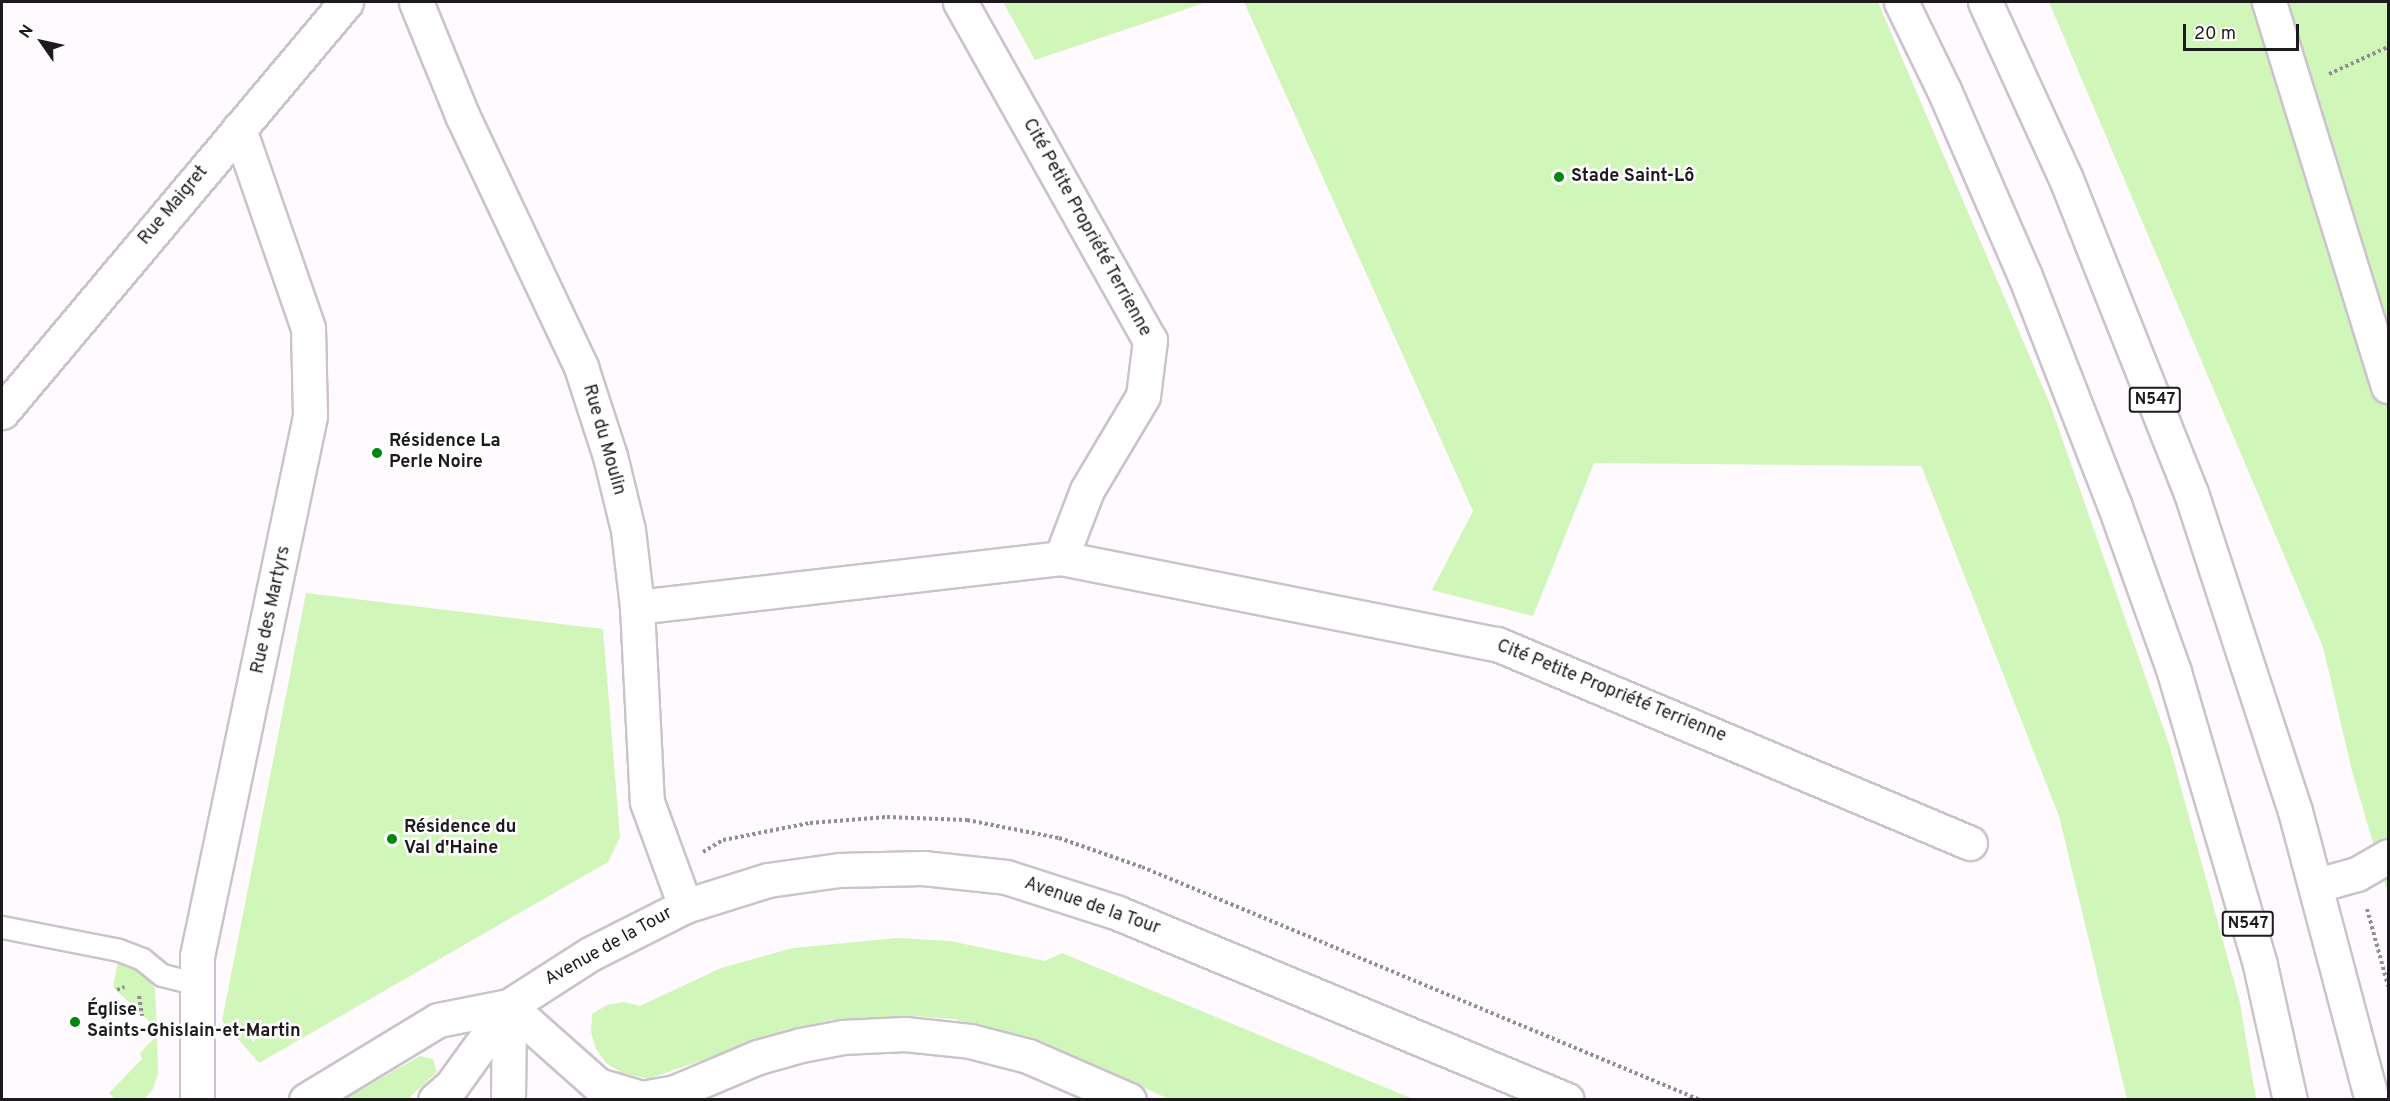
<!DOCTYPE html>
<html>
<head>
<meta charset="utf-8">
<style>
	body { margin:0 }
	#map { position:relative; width:2390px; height:1101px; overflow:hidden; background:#fefafe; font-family:Overpass,sans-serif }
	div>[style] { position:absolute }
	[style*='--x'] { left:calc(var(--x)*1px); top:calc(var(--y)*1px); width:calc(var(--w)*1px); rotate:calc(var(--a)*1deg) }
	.green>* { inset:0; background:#d1f6b9 }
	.path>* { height:4px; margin-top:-2px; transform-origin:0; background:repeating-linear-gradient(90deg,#918d91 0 3px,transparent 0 6px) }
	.roads { filter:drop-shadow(2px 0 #cbc3cc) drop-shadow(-2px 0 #cbc3cc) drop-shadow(0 2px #cbc3cc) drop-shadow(0 -2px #cbc3cc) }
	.service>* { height:21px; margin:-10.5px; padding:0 10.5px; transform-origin:10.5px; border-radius:10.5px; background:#fff }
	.minor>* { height:33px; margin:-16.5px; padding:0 16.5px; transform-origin:16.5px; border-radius:16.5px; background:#fff }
	.tertiary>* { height:33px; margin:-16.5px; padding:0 16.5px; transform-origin:16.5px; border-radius:16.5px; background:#fff }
	.primary>* { height:33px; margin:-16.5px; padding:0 16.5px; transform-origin:16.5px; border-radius:16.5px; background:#fff }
	.dots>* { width:16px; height:16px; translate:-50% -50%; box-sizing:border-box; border:3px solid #fff; border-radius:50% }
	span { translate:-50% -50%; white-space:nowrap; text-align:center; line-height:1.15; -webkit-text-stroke:5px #fff; paint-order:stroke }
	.shield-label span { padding:2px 4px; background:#fff; border:2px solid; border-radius:4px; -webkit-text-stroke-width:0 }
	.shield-label { font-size:16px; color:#1d1a1d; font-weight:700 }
	.poi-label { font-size:18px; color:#1d1a1d; font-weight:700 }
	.left { translate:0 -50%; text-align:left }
	.street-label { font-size:18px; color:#1d1a1d }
	.frame { position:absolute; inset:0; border:3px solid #1d1a1d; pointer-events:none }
	.north { position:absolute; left:12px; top:12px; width:60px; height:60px; -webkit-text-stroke:4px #fff; paint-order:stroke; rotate:304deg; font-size:16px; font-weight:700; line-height:24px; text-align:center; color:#1d1a1d }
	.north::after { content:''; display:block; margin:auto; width:21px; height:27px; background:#1d1a1d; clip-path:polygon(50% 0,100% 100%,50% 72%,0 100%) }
	.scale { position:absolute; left:2183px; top:24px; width:116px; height:27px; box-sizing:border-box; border:3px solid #1d1a1d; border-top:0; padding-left:8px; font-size:18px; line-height:21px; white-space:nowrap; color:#1d1a1d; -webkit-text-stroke:4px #fff; paint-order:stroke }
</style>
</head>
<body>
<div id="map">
	<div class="green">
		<div style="clip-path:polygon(1003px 2px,1207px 2px,1035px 60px)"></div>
		<div style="clip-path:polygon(1244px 2px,1878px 2px,2050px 404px,2169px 744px,2240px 1003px,2256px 1099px,2127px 1099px,2059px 816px,1919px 460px,1921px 466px,1594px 463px,1533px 616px,1432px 590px,1473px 511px)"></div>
		<div style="clip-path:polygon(2049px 2px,2388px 2px,2388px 894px,2352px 771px,2323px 647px)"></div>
		<div style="clip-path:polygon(306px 593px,603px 629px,620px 837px,608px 862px,259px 1063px,222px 1021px)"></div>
		<div style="clip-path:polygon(897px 938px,950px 941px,1045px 961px,1062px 953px,1413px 1099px,1169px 1099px,1050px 1046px,954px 1019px,912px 1016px,832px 1020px,789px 1030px,648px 1079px,622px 1073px,606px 1063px,596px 1049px,591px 1032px,592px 1014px,607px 1005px,624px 1002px,640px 1006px,721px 968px,793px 948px)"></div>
		<div style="clip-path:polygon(118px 961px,140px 970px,155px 988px,157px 1029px,113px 987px)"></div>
		<div style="clip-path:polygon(157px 1035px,158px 1073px,153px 1089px,144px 1099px,115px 1099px,109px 1093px,142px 1059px,140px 1053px)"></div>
		<div style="clip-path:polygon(420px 1056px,433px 1059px,437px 1072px,408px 1099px,344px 1099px)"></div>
	</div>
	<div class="path">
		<div style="--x:2329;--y:74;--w:65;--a:-24.6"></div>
		<div style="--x:703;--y:852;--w:23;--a:-31"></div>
		<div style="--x:723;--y:840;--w:89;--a:-11.1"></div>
		<div style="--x:810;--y:823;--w:77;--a:-4.5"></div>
		<div style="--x:887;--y:817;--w:80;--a:2.1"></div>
		<div style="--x:967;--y:820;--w:94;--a:11.1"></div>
		<div style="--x:1059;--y:838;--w:88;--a:19.3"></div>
		<div style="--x:1142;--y:867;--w:605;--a:22.66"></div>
		<div style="--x:2367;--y:909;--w:80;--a:74.7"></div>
		<div style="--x:117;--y:990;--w:8;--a:-23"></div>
		<div style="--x:139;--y:996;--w:20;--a:81"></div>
	</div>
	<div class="roads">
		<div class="service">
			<div style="--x:2;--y:927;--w:119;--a:11.1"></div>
			<div style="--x:119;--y:950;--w:25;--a:21"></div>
			<div style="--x:142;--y:959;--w:26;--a:39"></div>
			<div style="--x:162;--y:975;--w:36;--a:14"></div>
		</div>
		<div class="minor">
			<div style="--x:960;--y:2;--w:388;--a:60.7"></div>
			<div style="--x:1150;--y:340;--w:56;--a:97.1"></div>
			<div style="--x:1143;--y:396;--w:109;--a:120.8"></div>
			<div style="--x:1087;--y:490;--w:73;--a:110.9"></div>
			<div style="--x:2269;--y:2;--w:402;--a:72.8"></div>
			<div style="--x:2;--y:412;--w:535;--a:-50"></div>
			<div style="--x:637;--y:607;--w:427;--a:-6.6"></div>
			<div style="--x:1061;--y:558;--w:444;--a:11.2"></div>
			<div style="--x:1497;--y:644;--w:513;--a:22.82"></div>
			<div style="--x:2317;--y:885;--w:41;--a:-15.4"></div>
			<div style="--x:2357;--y:874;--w:36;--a:-30"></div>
			<div style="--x:509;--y:1006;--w:119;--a:41.6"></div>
			<div style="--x:598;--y:1085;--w:46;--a:16.5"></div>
			<div style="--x:642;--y:1098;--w:34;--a:-10"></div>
			<div style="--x:675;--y:1092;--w:90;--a:-22.9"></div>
			<div style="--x:758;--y:1057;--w:45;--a:-15.6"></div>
			<div style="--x:801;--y:1045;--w:43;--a:-10.8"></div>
			<div style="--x:843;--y:1037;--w:62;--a:-2.8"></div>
			<div style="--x:905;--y:1034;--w:65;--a:6.1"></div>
			<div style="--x:970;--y:1041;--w:60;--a:14.5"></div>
			<div style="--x:1028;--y:1056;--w:110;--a:23.5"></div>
			<div style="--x:197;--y:1100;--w:144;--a:-90"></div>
			<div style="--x:197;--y:956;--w:552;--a:-78.18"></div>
			<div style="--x:310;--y:416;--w:88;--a:-91.3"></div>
			<div style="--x:308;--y:328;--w:211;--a:-109.1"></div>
			<div style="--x:306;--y:1100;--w:154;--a:-31.2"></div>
			<div style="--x:438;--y:1020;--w:72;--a:-11.2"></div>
			<div style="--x:509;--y:1006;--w:96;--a:-32.7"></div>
			<div style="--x:590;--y:954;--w:106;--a:-26.8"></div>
			<div style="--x:435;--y:1100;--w:23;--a:-41"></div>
			<div style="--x:452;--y:1085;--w:97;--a:-54.2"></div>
			<div style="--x:508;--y:1100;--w:94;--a:-89.4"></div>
		</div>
		<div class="tertiary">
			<div style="--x:416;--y:2;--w:122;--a:67.8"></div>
			<div style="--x:462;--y:115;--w:279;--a:64.7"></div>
			<div style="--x:581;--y:367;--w:94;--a:72"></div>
			<div style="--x:610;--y:456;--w:76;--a:76.3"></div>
			<div style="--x:628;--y:530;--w:78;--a:83.3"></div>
			<div style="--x:637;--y:607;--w:195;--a:87.1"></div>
			<div style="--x:647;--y:802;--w:111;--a:69.9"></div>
			<div style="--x:685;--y:906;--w:87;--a:-17.4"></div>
			<div style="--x:768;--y:880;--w:72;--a:-8"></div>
			<div style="--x:839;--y:870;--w:84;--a:-1.4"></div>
			<div style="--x:923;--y:868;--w:83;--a:6.2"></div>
			<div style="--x:1006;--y:877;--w:118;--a:17.8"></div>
			<div style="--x:1118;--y:913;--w:486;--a:22.6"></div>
		</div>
		<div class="primary">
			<div style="--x:1901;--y:2;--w:98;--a:64"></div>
			<div style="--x:1944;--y:90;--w:203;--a:66.5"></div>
			<div style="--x:2025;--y:276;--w:245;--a:68.7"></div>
			<div style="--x:2114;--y:504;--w:178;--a:70.3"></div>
			<div style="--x:2174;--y:672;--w:305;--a:73.6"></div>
			<div style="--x:2260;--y:965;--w:138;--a:77.5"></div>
			<div style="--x:1985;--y:2;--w:195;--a:65.4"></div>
			<div style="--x:2066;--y:179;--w:338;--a:68.3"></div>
			<div style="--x:2191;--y:493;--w:335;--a:71.9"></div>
			<div style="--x:2295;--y:811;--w:299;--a:75.1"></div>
		</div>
	</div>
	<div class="dots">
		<div style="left:1559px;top:177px;background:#01870e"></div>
		<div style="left:377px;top:453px;background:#01870e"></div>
		<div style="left:392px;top:839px;background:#01870e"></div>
		<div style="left:75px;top:1022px;background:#01870e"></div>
	</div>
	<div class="shield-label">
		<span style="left:2155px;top:400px">N547</span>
		<span style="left:2248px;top:924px">N547</span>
	</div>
	<div class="poi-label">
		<span class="left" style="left:1571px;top:177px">Stade Saint-Lô</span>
		<span class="left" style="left:389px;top:453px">Résidence La<br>Perle Noire</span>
		<span class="left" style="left:404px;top:839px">Résidence du<br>Val d'Haine</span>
		<span class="left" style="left:87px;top:1022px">Église<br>Saints-Ghislain-et-Martin</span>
	</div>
	<div class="street-label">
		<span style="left:174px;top:206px;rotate:-50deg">Rue Maigret</span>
		<span style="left:1086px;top:228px;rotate:61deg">Cité Petite Propriété Terrienne</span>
		<span style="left:603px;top:440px;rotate:74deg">Rue du Moulin</span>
		<span style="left:272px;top:610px;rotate:-78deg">Rue des Martyrs</span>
		<span style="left:1611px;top:692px;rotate:22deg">Cité Petite Propriété Terrienne</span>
		<span style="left:1092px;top:907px;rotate:19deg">Avenue de la Tour</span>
		<span style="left:609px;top:947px;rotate:-29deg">Avenue de la Tour</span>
	</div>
	<div class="frame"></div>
	<div class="north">N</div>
	<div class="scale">20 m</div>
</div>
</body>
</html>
